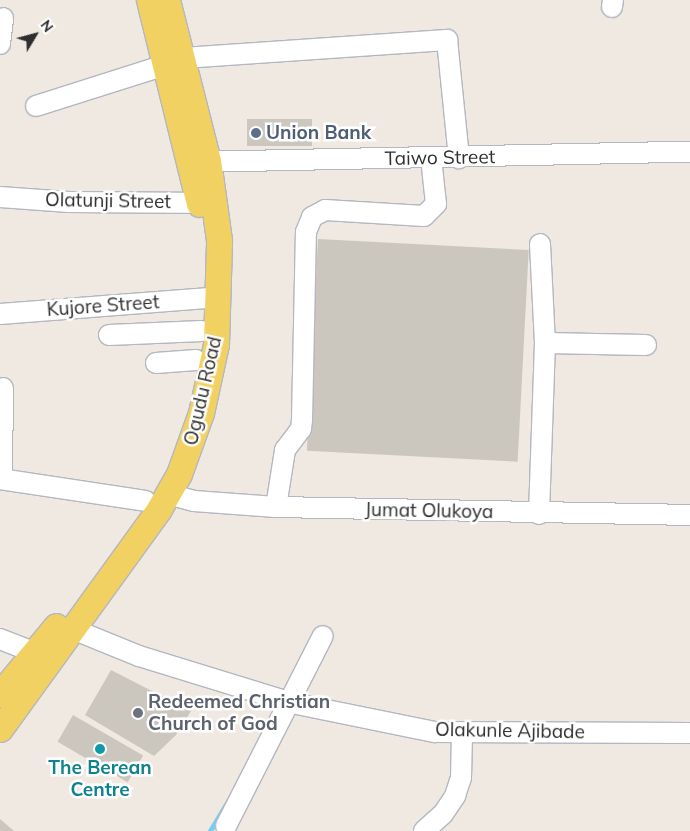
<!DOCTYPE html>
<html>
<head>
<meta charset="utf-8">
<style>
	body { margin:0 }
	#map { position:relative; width:690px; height:831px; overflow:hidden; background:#efe9e1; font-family:Mulish,sans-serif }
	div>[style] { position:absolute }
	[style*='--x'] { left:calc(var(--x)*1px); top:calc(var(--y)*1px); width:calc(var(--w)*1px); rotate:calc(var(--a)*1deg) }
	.stream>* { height:4.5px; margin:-2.25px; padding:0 2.25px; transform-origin:2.25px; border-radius:2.25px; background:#75cff0 }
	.building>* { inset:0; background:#cbc7bf; transform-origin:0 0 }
	.roads { filter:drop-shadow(1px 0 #b4b7c1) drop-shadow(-1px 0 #b4b7c1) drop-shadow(0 1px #b4b7c1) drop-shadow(0 -1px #b4b7c1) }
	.minor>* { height:20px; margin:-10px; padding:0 10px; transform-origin:10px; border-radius:10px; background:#fff }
	.major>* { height:25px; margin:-12.5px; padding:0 12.5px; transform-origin:12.5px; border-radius:12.5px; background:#f2d163 }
	.dots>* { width:14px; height:14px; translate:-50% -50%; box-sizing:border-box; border:2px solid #fff; border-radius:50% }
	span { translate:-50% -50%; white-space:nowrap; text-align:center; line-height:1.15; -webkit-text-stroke:5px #fff; paint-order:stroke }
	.service-label { font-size:19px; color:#4e5e75; font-weight:700 }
	.left { translate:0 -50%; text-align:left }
	.street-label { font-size:19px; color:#2e2e2e }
	.worship-label { font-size:19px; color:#5b616d; font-weight:700 }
	.culture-label { font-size:19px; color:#0d838f; font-weight:700 }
	.north { position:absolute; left:10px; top:10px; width:50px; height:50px; -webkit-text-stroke:4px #fff; paint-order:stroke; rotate:53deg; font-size:14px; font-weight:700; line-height:20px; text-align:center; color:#2e2e2e }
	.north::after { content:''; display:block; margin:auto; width:18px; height:22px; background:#2e2e2e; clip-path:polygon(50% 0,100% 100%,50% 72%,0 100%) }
</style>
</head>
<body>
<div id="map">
	<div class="stream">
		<div style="--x:210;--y:831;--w:37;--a:-59"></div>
	</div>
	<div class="building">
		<div style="left:312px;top:119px;width:27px;height:65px;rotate:90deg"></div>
		<div style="left:318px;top:239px;width:211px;height:212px;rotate:3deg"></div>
		<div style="clip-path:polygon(111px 670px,191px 711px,176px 735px,154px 756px,85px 715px)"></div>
		<div style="left:73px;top:715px;width:81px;height:31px;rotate:30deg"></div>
		<div style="clip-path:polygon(0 819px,14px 831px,0 831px)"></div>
	</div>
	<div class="roads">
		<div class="minor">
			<div style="--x:612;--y:7;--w:7;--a:-82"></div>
			<div style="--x:0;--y:44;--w:26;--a:-83"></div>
			<div style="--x:182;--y:58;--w:266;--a:-3.9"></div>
			<div style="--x:447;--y:40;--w:119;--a:84.2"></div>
			<div style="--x:36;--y:106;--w:135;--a:-17.6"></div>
			<div style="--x:195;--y:162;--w:495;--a:-1.2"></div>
			<div style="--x:0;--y:197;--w:69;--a:4.1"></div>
			<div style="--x:69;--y:202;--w:144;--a:0.4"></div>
			<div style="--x:0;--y:314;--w:207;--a:-4.4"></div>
			<div style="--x:109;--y:335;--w:93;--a:-2.5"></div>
			<div style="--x:545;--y:343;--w:101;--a:1.1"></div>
			<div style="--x:156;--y:363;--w:40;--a:-4.3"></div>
			<div style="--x:0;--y:479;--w:147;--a:8.6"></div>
			<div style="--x:2;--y:479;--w:91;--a:-89.4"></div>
			<div style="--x:168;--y:494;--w:27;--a:15"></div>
			<div style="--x:194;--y:501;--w:82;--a:4.2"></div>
			<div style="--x:276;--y:507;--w:414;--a:1.1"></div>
			<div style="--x:276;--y:507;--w:58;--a:-81"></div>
			<div style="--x:285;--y:450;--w:26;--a:-53"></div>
			<div style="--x:301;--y:429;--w:9;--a:-84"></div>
			<div style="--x:302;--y:420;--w:188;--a:-88.8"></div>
			<div style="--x:306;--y:232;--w:16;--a:-68"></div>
			<div style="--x:312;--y:217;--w:15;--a:-28"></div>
			<div style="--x:325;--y:210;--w:99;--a:3.5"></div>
			<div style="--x:424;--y:216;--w:17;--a:-45"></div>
			<div style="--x:436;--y:204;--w:46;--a:-96.2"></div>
			<div style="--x:539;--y:514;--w:171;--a:-88"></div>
			<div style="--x:545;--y:343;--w:99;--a:-92.9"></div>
			<div style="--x:75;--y:630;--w:69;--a:22.1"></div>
			<div style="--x:139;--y:656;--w:160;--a:17.1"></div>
			<div style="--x:292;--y:703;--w:146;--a:11.5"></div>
			<div style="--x:435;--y:732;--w:255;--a:0.2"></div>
			<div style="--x:0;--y:639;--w:49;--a:21.4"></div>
			<div style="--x:226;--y:826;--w:213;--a:-63"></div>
			<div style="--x:424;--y:831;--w:25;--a:-42"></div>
			<div style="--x:443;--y:814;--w:22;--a:-56"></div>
			<div style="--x:455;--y:796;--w:19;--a:-72"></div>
			<div style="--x:461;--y:778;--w:44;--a:-88.7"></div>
		</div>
		<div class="major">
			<div style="--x:149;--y:0;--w:210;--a:76.2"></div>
			<div style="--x:0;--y:694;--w:88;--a:-50.5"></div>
			<div style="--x:0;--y:729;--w:271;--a:-54.1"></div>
			<div style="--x:159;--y:509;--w:40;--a:-60.3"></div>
			<div style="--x:179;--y:474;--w:65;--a:-70.2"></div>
			<div style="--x:201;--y:413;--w:71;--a:-77.7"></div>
			<div style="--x:216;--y:344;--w:104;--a:-88.3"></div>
			<div style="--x:219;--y:240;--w:80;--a:-97.9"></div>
			<div style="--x:208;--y:161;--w:166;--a:-104.3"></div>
		</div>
	</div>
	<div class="dots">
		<div style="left:256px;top:133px;background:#5c6f8a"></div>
		<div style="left:138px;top:713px;background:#6b7280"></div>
		<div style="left:100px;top:749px;background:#0f9aa8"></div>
	</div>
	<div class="service-label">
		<span class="left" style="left:266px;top:133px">Union Bank</span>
	</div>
	<div class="street-label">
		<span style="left:440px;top:158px;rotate:-1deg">Taiwo Street</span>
		<span style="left:108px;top:201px;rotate:1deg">Olatunji Street</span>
		<span style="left:103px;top:306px;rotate:-4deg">Kujore Street</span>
		<span style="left:203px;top:391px;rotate:-77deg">Ogudu Road</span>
		<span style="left:429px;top:511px;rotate:1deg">Jumat Olukoya</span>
		<span style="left:510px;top:731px;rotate:1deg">Olakunle Ajibade</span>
	</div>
	<div class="worship-label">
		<span class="left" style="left:148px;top:713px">Redeemed Christian<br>Church of God</span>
	</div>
	<div class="culture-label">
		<span style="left:100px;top:779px">The Berean<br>Centre</span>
	</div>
	<div class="north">N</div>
</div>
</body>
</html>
